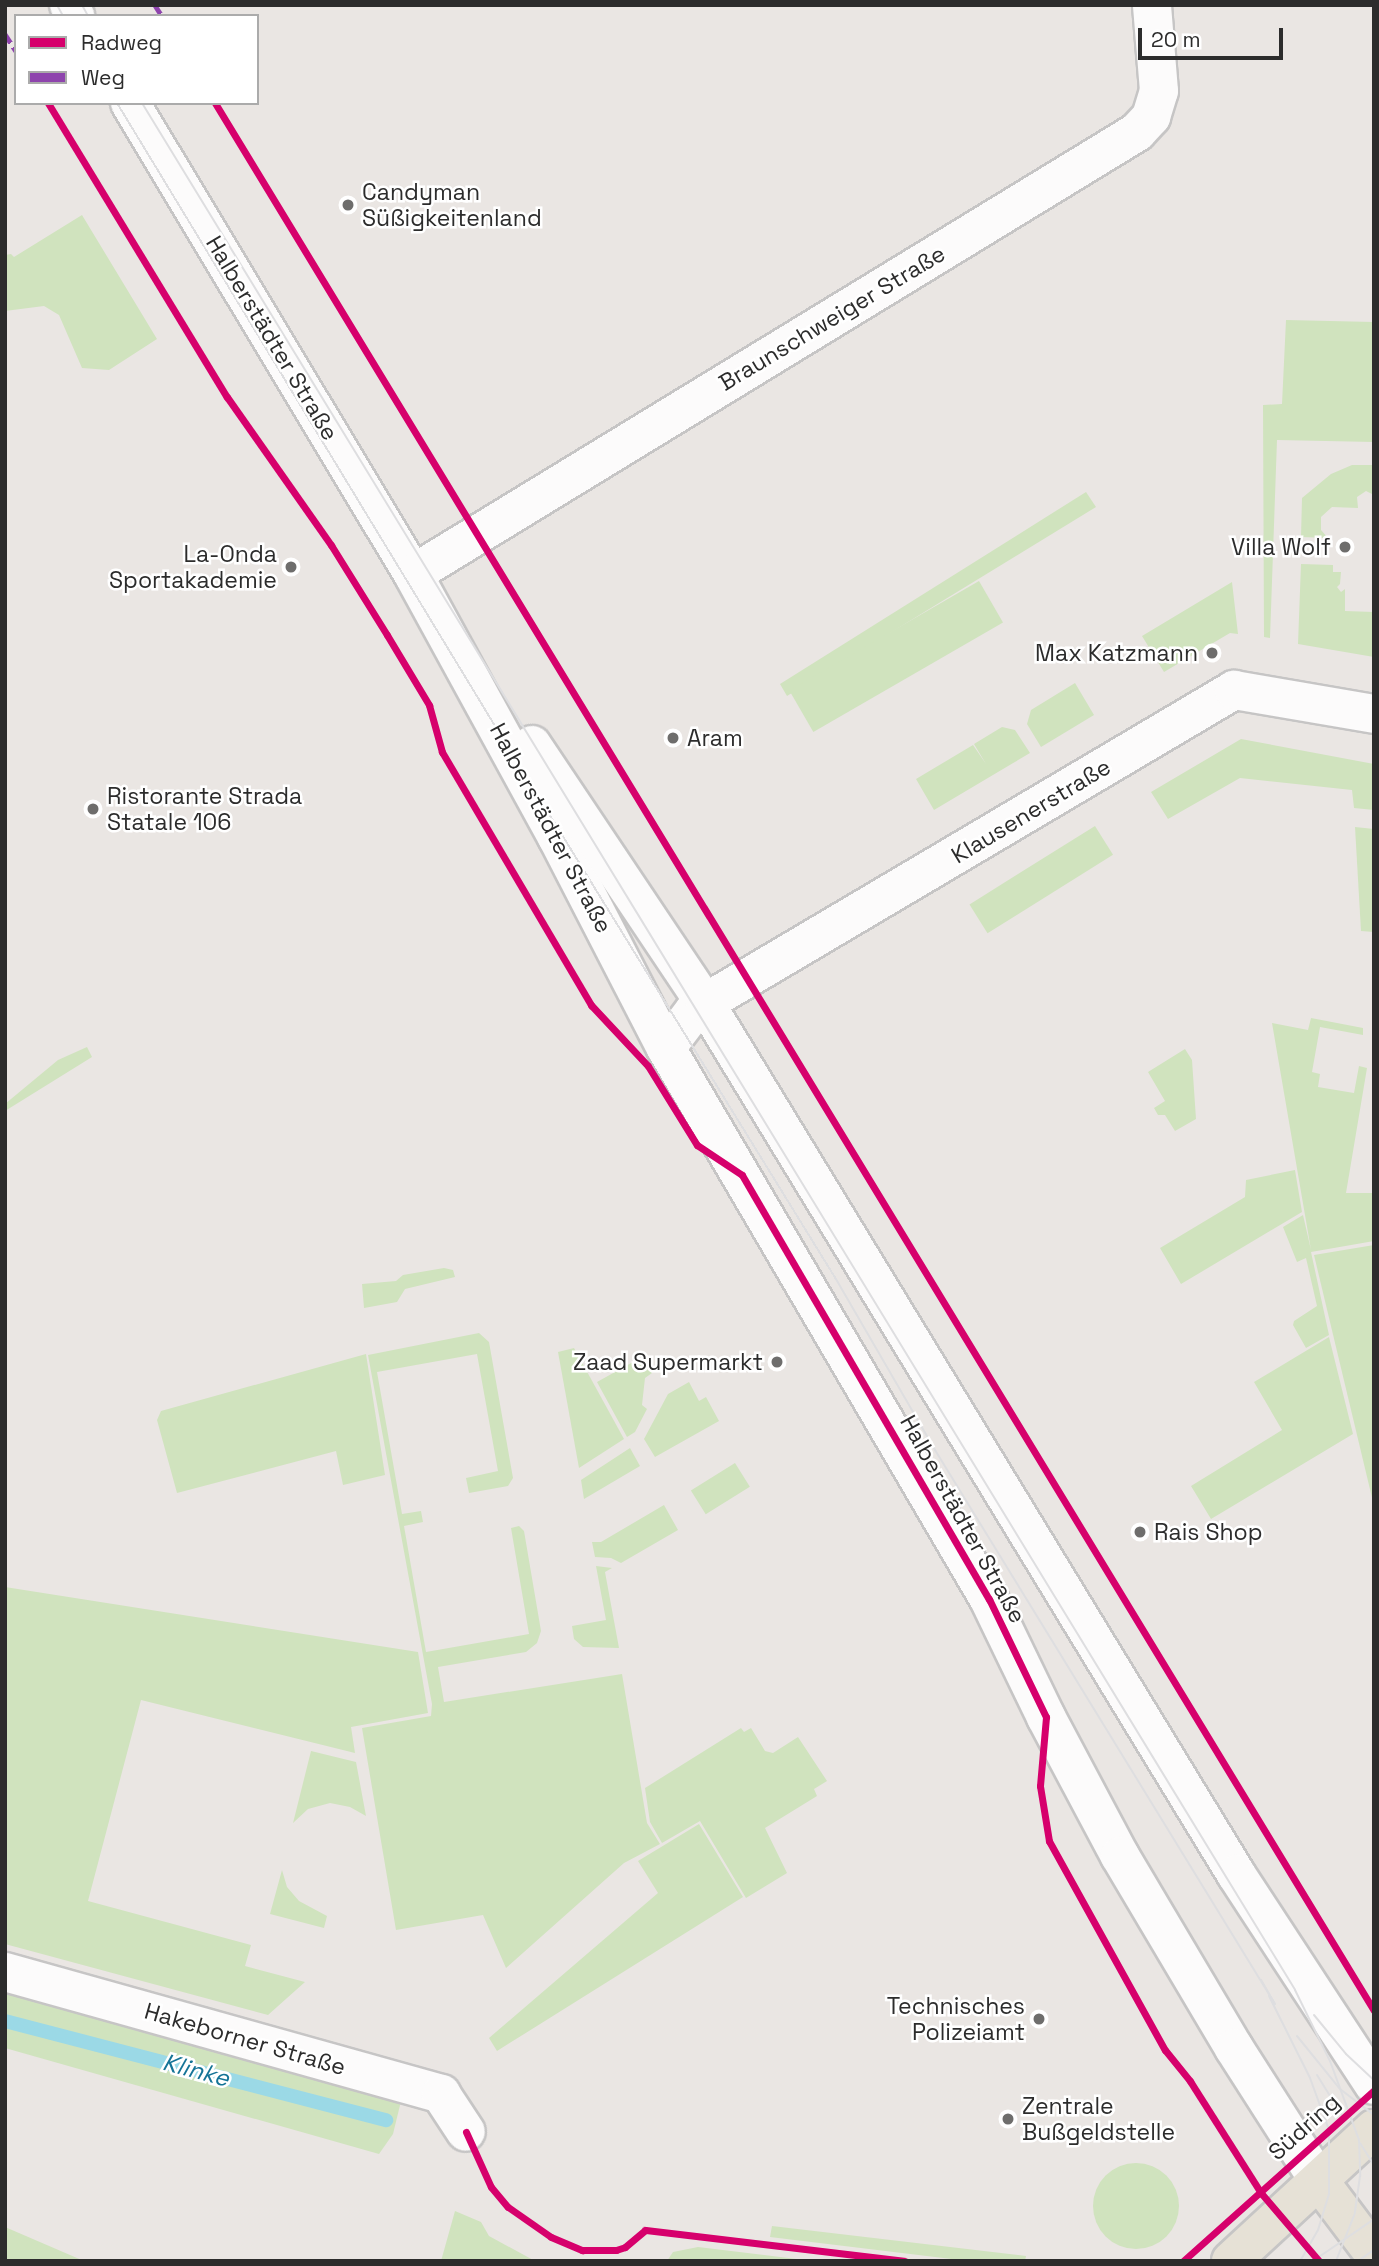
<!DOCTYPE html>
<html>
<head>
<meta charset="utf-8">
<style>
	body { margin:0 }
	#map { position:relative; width:1379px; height:2266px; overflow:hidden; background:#eae6e3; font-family:"Space Grotesk",sans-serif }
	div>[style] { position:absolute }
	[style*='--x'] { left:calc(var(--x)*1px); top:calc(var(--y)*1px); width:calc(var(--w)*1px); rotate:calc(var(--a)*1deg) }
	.green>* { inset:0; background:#d0e3be; transform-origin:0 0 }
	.round { border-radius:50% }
	.stream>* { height:14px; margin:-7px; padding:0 7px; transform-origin:7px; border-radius:7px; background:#9bd9e6 }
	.roads { filter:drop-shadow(2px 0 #c6c5c5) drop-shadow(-2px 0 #c6c5c5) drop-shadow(0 2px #c6c5c5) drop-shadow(0 -2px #c6c5c5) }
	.minor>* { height:38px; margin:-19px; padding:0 19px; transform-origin:19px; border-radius:19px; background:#fcfbfb }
	.major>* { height:38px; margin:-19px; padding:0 19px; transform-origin:19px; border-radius:19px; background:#e6e1d6 }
	.tram>* { height:2px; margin:-1px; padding:0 1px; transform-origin:1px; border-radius:1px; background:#dedee0 }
	.quiet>* { height:5px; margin-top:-2.5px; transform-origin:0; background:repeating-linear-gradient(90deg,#8e44ad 0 10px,transparent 0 15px) }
	.cycleway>* { height:7px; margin:-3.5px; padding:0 3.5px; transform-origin:3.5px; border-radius:3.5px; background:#d6006c }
	.dots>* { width:19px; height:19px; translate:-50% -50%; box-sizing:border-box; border:4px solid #fff; border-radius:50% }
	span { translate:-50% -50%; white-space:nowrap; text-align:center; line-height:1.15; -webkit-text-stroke:5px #fff; paint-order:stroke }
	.poi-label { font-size:23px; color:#2c2c2c }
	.left { translate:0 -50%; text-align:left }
	.right { translate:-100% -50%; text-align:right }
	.street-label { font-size:23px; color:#2c2c2c }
	.water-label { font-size:24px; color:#157497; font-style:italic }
	.frame { position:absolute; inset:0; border:7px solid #2c2c2c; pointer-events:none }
	.legend { position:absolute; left:14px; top:14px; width:245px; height:91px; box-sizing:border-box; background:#fff; border:2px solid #ababab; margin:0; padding:9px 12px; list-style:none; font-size:21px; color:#2c2c2c }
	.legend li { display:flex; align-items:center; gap:14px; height:35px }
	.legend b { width:35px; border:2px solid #ababab }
	.scale { position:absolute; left:1138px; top:28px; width:145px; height:32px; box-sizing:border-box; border:4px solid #2c2c2c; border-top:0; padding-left:9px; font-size:21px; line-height:24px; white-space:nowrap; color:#2c2c2c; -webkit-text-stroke:5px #fff; paint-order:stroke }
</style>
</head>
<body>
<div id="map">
	<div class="green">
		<div style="clip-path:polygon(82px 215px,157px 339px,109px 370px,82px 368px,59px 315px,44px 306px,5px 311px,5px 255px,11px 254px,14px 257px)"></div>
		<div style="clip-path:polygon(1286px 320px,1374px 322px,1374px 442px,1277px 440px,1270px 638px,1264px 637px,1263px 405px,1282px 404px)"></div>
		<div style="clip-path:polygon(1352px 465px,1374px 465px,1372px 494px,1366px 491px,1357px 497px,1358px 508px,1332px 507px,1321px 517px,1321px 530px,1328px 538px,1301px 537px,1302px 498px,1331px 474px)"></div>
		<div style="clip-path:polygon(1086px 492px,1096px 507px,787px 696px,780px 684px)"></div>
		<div style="clip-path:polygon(1301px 564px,1333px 565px,1333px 572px,1341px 572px,1340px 584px,1337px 587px,1341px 592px,1345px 589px,1345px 611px,1374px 612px,1374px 657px,1298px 644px)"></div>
		<div style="left:979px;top:581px;width:48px;height:219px;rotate:60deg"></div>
		<div style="clip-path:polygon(1232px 582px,1238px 634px,1230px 633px,1164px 672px,1142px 636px)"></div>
		<div style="clip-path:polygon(1075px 683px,1094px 715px,1041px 747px,1027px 724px,1031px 710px)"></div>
		<div style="clip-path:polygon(1002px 727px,1015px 730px,1030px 753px,934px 810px,916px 779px,973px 745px,986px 764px,974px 744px)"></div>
		<div style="clip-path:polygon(1241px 739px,1374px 764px,1374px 810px,1354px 808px,1352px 790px,1240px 778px,1168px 819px,1151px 792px)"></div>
		<div style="left:1095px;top:826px;width:34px;height:148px;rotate:58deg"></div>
		<div style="clip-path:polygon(1355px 827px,1374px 829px,1374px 932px,1361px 931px)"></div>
		<div style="clip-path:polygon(1311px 1018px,1363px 1028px,1363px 1035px,1320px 1027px,1312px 1072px,1320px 1074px,1318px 1087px,1354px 1093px,1359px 1066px,1367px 1068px,1346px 1193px,1374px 1193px,1374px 1241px,1311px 1252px,1329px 1335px,1306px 1348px,1293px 1325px,1294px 1321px,1317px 1306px,1306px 1258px,1297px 1262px,1283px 1227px,1303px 1215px,1311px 1250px,1272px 1023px,1308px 1030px)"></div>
		<div style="clip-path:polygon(87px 1047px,92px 1057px,5px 1111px,5px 1104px,58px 1060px)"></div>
		<div style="clip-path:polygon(1185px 1049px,1192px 1060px,1196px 1119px,1175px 1131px,1165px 1115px,1158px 1115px,1154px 1108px,1165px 1101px,1148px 1072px)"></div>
		<div style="clip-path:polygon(1295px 1170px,1302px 1212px,1181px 1284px,1160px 1248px,1245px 1197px,1246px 1180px)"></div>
		<div style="clip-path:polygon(1374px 1245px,1374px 1506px,1314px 1255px)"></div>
		<div style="clip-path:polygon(444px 1268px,453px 1270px,455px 1277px,405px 1289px,397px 1302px,364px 1308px,362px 1284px,396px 1281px,403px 1275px)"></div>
		<div style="clip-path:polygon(479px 1333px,489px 1342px,513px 1478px,508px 1486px,469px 1493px,466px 1478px,498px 1471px,477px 1354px,377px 1372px,402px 1514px,421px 1511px,423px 1522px,404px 1526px,426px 1652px,529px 1634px,511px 1528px,519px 1526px,524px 1531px,541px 1631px,537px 1643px,526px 1652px,438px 1667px,444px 1702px,622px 1674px,647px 1823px,660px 1844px,624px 1863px,506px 1968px,483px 1915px,396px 1930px,362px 1728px,431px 1716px,432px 1704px,368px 1355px)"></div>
		<div style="clip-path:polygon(1329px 1337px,1353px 1434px,1211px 1519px,1191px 1486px,1282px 1430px,1254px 1382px)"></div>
		<div style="clip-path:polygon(574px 1348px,624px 1439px,579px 1468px,558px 1352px)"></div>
		<div style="clip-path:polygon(366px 1354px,385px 1475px,343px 1485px,336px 1451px,177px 1493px,157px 1420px,161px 1411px)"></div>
		<div style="clip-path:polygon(642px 1357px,652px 1373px,645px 1378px,642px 1405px,647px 1409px,635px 1432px,627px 1437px,597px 1382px)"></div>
		<div style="clip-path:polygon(689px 1382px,699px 1401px,706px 1397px,719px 1421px,655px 1457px,644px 1439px,668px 1394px)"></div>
		<div style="clip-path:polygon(630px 1448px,640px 1466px,584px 1499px,581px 1480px)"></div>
		<div style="left:735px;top:1463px;width:28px;height:52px;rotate:58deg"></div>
		<div style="clip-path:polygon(664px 1505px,678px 1530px,621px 1563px,611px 1558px,595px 1557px,592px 1542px,601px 1542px)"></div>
		<div style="clip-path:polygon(596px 1566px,612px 1568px,605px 1572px,619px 1648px,583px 1647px,574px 1639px,572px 1626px,606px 1620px)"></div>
		<div style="clip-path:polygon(5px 1587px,418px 1652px,428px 1713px,351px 1727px,355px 1753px,141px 1700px,88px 1901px,251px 1945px,245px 1966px,305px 1982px,268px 2015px,5px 1944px)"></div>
		<div style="clip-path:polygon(741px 1728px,744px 1732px,751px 1728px,765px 1751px,773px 1753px,798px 1737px,827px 1781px,814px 1789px,817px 1796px,765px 1828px,787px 1873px,746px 1898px,700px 1821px,662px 1843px,650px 1822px,645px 1788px)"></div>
		<div style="clip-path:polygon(311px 1751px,356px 1762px,366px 1816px,350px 1807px,330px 1803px,308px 1809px,293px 1823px)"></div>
		<div style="clip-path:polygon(699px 1824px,743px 1897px,497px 2051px,489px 2038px,658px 1893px,638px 1861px)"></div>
		<div style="clip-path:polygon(282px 1870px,287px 1887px,299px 1901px,327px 1916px,324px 1928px,270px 1914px)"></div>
		<div style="clip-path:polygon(5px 1992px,402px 2097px,393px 2134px,379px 2154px,5px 2048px)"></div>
		<div class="round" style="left:1093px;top:2163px;width:86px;height:86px"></div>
		<div style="clip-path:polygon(455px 2211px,481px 2222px,489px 2236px,535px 2261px,441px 2261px)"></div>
		<div style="clip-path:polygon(772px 2226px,1026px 2256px,1025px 2261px,968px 2261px,770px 2237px)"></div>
		<div style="clip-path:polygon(5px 2227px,84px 2261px,5px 2261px)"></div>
		<div style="clip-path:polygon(698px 2247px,813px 2261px,667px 2261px,673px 2252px)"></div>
	</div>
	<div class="stream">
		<div style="--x:5;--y:2021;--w:394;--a:14.6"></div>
	</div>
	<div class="roads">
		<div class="minor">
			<div style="--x:69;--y:5;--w:13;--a:61"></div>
			<div style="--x:130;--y:103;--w:549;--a:59"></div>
			<div style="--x:413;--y:574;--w:300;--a:61.3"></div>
			<div style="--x:557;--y:837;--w:237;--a:62.7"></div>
			<div style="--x:666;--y:1048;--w:639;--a:59.62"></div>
			<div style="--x:989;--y:1599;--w:131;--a:64.2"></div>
			<div style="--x:1046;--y:1717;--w:157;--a:62"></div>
			<div style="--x:1120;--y:1856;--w:223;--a:59.3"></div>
			<div style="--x:1234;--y:2048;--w:158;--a:57.4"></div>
			<div style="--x:413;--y:574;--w:848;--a:-31.4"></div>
			<div style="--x:1137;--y:132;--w:21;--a:-47"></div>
			<div style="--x:1151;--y:117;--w:27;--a:-73"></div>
			<div style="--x:1159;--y:91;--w:86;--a:-94.7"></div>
			<div style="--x:532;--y:745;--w:311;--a:56.2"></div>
			<div style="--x:705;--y:1003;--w:1020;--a:58.63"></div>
			<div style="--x:1236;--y:1874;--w:252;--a:56.8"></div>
			<div style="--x:666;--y:1048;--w:46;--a:-52.9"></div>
			<div style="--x:694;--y:1011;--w:14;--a:-36"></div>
			<div style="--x:705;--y:1003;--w:615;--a:-30.61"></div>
			<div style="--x:1234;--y:690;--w:142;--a:9.7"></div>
			<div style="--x:5;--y:1972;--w:453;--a:15.6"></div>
			<div style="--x:441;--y:2094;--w:45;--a:56.7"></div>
		</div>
		<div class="major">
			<div style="--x:1319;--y:2181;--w:91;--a:53"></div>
			<div style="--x:1231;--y:2261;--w:195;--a:-42.7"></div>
		</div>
	</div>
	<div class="tram">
		<div style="--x:57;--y:5;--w:13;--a:61"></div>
		<div style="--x:82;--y:5;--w:13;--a:61"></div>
		<div style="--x:117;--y:103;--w:756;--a:58.75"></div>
		<div style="--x:509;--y:749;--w:623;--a:58.33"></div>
		<div style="--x:836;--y:1279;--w:198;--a:59.9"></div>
		<div style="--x:935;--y:1450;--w:650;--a:58.46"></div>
		<div style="--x:1275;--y:2004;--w:28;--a:-120"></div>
		<div style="--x:142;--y:103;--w:2211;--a:58.57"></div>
		<div style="--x:1295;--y:1990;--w:79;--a:63.8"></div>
		<div style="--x:1330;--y:2061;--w:84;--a:69.8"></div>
		<div style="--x:1359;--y:2140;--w:36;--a:88"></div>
		<div style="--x:1360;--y:2176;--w:37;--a:98"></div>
		<div style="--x:1355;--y:2213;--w:52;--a:111.6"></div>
		<div style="--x:1269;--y:1996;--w:92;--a:63.4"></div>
		<div style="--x:1310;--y:2078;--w:55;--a:69.9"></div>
		<div style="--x:1329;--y:2130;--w:64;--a:90"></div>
		<div style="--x:1329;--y:2194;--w:38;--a:107"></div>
		<div style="--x:1318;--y:2230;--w:36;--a:120"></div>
		<div style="--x:1314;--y:2015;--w:50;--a:50.6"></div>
		<div style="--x:1346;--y:2054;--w:38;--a:43"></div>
		<div style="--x:1297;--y:2036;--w:68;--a:50.9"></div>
		<div style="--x:1340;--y:2089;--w:43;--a:37.4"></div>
		<div style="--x:1317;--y:2075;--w:53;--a:58.1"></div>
		<div style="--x:1360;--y:2143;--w:26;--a:58"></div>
		<div style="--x:1313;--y:2261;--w:74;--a:-34.5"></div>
		<div style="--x:1358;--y:2261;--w:19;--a:-35"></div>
	</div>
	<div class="quiet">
		<div style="--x:155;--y:5;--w:13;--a:58"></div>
		<div style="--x:5;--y:34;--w:20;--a:57"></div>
	</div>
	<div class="cycleway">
		<div style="--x:48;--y:103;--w:344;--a:58.7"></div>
		<div style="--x:227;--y:397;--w:181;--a:54.9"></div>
		<div style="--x:331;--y:545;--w:106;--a:58.1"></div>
		<div style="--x:387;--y:635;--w:82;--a:59"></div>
		<div style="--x:429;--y:705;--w:49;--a:74.5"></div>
		<div style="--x:442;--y:752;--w:294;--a:59.5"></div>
		<div style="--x:591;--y:1005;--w:83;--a:46.9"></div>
		<div style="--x:648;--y:1066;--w:93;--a:58.2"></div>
		<div style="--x:697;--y:1145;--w:54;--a:33.7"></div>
		<div style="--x:742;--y:1175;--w:491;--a:59.8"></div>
		<div style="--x:989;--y:1599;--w:131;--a:64.2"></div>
		<div style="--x:1046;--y:1717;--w:69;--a:95"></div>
		<div style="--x:1040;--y:1786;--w:56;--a:80.7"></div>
		<div style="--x:1049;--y:1841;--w:239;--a:61"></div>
		<div style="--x:1165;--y:2050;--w:40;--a:51"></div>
		<div style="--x:1190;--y:2081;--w:133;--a:57.6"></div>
		<div style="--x:1261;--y:2193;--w:89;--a:49.5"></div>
		<div style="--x:215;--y:103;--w:2232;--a:58.72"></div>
		<div style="--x:466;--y:2132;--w:60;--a:65.6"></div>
		<div style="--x:491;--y:2187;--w:26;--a:50"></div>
		<div style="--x:508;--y:2207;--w:52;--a:34.9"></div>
		<div style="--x:551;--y:2237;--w:34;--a:23"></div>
		<div style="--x:582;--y:2250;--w:34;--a:0"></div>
		<div style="--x:616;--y:2250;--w:9;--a:-18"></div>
		<div style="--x:625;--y:2247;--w:26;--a:-40"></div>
		<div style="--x:645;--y:2230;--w:261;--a:6.8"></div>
		<div style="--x:1183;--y:2261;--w:256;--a:-41.8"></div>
	</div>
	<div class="dots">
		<div style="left:348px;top:205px;background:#6e6d6c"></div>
		<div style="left:1345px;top:547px;background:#6e6d6c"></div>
		<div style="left:291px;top:567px;background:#6e6d6c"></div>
		<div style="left:1212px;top:653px;background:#6e6d6c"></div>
		<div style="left:673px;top:738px;background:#6e6d6c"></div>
		<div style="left:93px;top:809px;background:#6e6d6c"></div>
		<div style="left:777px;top:1362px;background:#6e6d6c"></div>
		<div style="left:1140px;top:1532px;background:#6e6d6c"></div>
		<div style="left:1039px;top:2019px;background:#6e6d6c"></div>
		<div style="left:1008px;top:2119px;background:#6e6d6c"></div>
	</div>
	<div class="poi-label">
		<span class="left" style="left:362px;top:205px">Candyman<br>Süßigkeitenland</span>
		<span class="right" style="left:1331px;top:547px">Villa Wolf</span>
		<span class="right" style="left:277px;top:567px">La-Onda<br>Sportakademie</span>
		<span class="right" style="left:1198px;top:653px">Max Katzmann</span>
		<span class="left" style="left:687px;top:738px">Aram</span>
		<span class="left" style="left:107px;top:809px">Ristorante Strada<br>Statale 106</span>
		<span class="right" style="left:763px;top:1362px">Zaad Supermarkt</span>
		<span class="left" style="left:1154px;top:1532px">Rais Shop</span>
		<span class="right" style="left:1025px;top:2019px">Technisches<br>Polizeiamt</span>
		<span class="left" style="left:1022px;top:2119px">Zentrale<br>Bußgeldstelle</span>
	</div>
	<div class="street-label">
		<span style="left:832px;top:318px;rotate:-31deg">Braunschweiger Straße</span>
		<span style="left:272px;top:338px;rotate:59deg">Halberstädter Straße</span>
		<span style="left:1031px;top:811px;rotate:-31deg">Klausenerstraße</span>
		<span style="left:551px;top:828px;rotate:62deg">Halberstädter Straße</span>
		<span style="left:963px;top:1519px;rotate:61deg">Halberstädter Straße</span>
		<span style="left:245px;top:2039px;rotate:16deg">Hakeborner Straße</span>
		<span style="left:1304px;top:2127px;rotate:-42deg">Südring</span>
	</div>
	<div class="water-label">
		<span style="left:196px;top:2070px;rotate:15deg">Klinke</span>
	</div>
	<div class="frame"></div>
	<ul class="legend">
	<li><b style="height:9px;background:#d6006c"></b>Radweg</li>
	<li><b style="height:9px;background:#8e44ad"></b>Weg</li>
	</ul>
	<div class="scale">20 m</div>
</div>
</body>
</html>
